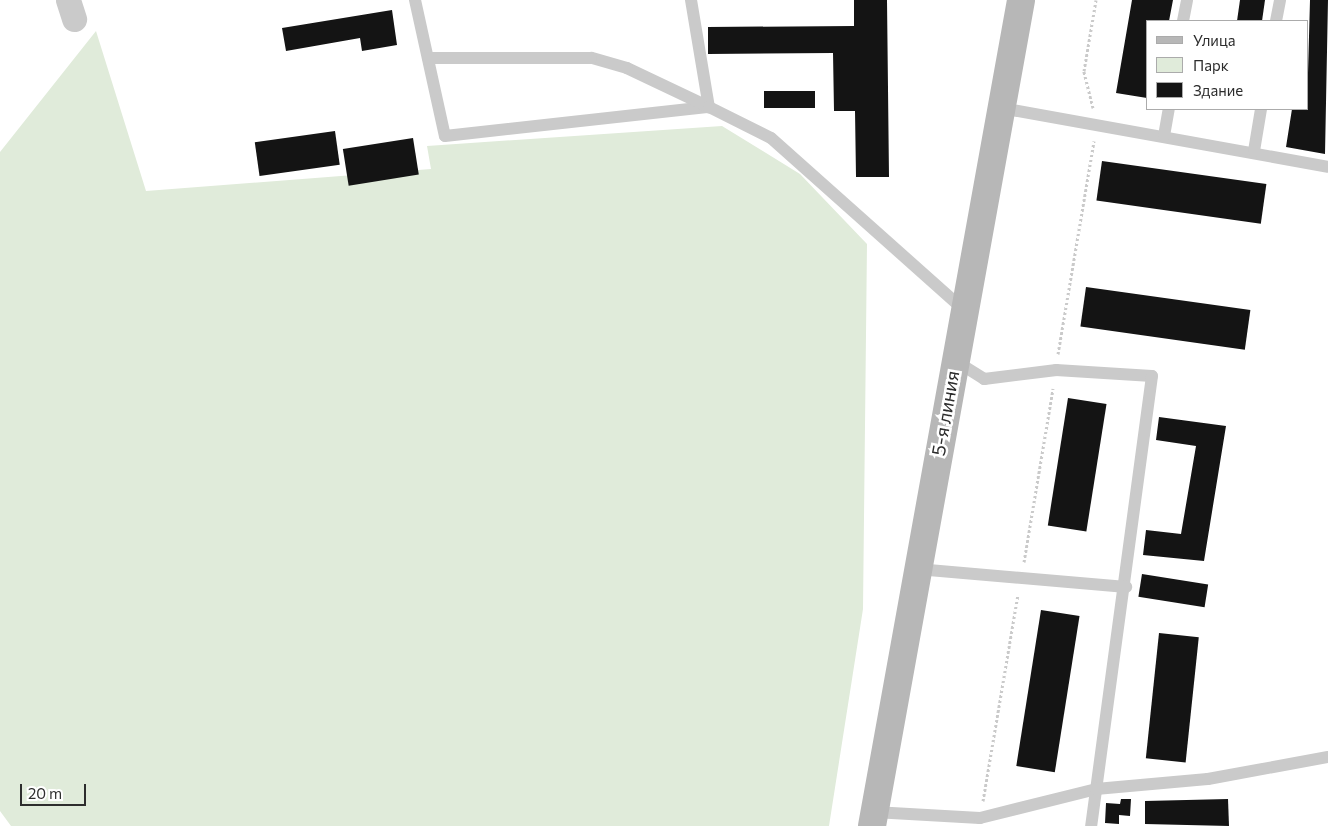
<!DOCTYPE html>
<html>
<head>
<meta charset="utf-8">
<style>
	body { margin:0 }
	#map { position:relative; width:1328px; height:826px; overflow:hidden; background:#fff; font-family:Commissioner,sans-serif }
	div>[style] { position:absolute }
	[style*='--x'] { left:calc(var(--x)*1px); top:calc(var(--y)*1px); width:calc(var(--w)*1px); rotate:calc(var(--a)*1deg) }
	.green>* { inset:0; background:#e0ebda }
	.building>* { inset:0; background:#141414; transform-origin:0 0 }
	.path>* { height:3px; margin-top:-1.5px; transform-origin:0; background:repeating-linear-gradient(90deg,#cacaca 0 2.5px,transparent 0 5px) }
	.lane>* { height:12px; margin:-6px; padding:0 6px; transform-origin:6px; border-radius:6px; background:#cacaca }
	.street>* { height:25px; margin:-12.5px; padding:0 12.5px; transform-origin:12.5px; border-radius:12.5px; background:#cacaca }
	.secondary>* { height:28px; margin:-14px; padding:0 14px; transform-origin:14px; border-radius:14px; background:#b7b7b7 }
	span { translate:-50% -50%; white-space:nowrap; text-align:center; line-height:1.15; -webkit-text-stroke:5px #fff; paint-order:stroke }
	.street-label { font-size:19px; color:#2d2d2d }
	.legend { position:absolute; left:1146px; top:20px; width:162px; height:90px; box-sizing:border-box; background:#fff; border:1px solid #ababab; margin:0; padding:6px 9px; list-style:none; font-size:15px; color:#2d2d2d }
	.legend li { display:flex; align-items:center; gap:10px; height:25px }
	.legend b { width:25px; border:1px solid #ababab }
	.scale { position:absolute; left:20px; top:784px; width:66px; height:22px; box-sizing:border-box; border:2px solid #2d2d2d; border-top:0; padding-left:6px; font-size:15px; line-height:18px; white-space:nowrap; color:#2d2d2d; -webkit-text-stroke:4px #fff; paint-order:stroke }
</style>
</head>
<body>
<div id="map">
	<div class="green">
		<div style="clip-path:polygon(96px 31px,146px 191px,431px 169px,427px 146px,722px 126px,800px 174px,867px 244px,863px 609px,829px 826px,11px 826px,0 811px,0 152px)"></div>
	</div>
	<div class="building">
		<div style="clip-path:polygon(854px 0,887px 0,889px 177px,856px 177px,855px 111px,834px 111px,833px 53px,708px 54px,708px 27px,854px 26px)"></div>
		<div style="clip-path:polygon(1132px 0,1173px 0,1169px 21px,1147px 21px,1147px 98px,1116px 93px)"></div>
		<div style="clip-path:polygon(1240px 0,1265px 0,1262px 21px,1237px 21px)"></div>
		<div style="clip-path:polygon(1310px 0,1328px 0,1325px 154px,1286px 147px,1292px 109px,1307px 109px)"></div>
		<div style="clip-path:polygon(392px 10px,397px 45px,362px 51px,360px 38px,286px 51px,282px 28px)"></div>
		<div style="left:815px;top:91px;width:17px;height:51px;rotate:90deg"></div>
		<div style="left:335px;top:131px;width:34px;height:81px;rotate:82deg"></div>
		<div style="left:413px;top:138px;width:37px;height:71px;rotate:81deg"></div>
		<div style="left:1102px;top:161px;width:166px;height:40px;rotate:8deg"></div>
		<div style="left:1086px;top:287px;width:166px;height:40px;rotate:8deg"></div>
		<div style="left:1068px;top:398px;width:39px;height:129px;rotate:9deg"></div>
		<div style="clip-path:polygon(1159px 417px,1226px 426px,1204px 561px,1143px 555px,1146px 530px,1181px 534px,1196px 446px,1156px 440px)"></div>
		<div style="left:1142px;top:574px;width:67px;height:23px;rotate:9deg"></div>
		<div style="left:1041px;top:610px;width:39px;height:158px;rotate:9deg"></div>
		<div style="left:1159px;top:633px;width:40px;height:126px;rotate:6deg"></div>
		<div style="clip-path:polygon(1121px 799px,1131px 799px,1130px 816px,1119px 815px,1119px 824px,1105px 823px,1106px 803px,1120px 804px)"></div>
		<div style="clip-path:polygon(1228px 799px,1229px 826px,1145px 824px,1145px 801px)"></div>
	</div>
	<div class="path">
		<div style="--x:1093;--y:108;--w:38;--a:-104"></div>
		<div style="--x:1084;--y:71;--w:72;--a:-80.4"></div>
		<div style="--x:1058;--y:354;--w:216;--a:-80.4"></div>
		<div style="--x:1024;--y:562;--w:176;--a:-80.5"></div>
		<div style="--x:983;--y:801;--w:209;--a:-80.4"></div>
	</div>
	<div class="lane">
		<div style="--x:415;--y:0;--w:139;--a:77.6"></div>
		<div style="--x:445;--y:136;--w:266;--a:-6.3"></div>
		<div style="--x:709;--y:107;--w:91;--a:-154.6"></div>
		<div style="--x:627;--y:68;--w:37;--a:-164"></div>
		<div style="--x:591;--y:58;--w:163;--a:180"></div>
		<div style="--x:691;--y:0;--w:109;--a:80.5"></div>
		<div style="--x:709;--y:107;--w:69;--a:26.6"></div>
		<div style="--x:771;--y:138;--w:257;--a:41.7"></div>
		<div style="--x:1183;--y:21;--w:21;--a:-79"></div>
		<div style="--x:1276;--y:21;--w:21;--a:-79"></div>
		<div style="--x:1001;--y:108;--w:332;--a:10.2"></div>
		<div style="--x:1164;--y:136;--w:27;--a:-80"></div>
		<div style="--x:1254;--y:151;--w:43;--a:-80.5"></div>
		<div style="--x:954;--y:360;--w:36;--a:32"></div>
		<div style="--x:984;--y:379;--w:73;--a:-7.1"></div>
		<div style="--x:1056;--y:370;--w:96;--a:3.6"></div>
		<div style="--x:1152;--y:376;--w:454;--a:97.7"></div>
		<div style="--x:917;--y:569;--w:210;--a:4.9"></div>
		<div style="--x:874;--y:812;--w:106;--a:3.2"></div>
		<div style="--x:980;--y:818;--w:120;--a:-14"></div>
		<div style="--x:1096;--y:789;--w:112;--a:-5.1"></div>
		<div style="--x:1208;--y:779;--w:122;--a:-10.4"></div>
	</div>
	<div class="street">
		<div style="--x:68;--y:0;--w:20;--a:72"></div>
	</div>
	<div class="secondary">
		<div style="--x:872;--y:826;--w:839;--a:-79.77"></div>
	</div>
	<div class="street-label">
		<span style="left:945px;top:413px;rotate:-80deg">5-я линия</span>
	</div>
	<ul class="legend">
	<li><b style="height:6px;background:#b7b7b7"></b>Улица</li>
	<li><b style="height:14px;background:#e0ebda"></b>Парк</li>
	<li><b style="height:14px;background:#141414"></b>Здание</li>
	</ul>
	<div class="scale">20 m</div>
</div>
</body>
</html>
